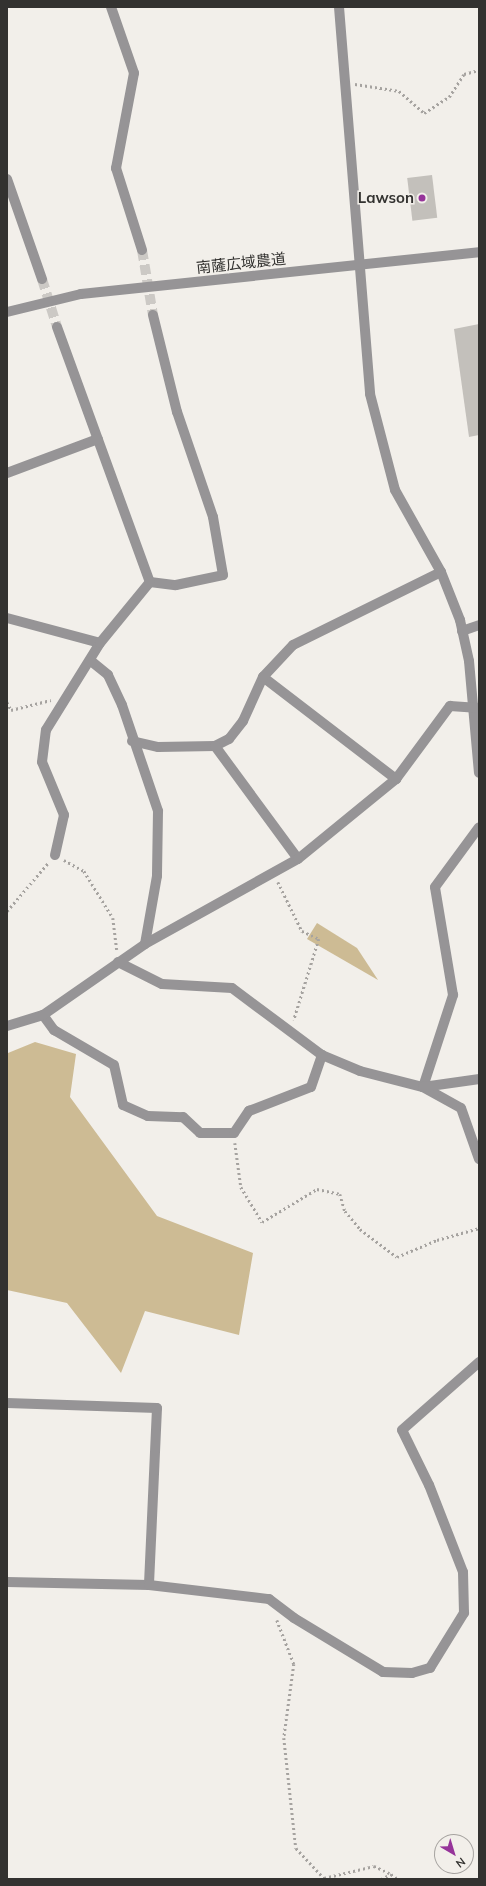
<!DOCTYPE html>
<html>
<head>
<meta charset="utf-8">
<style>
	body { margin:0 }
	#map { position:relative; width:486px; height:1886px; overflow:hidden; background:#f2efea; font-family:Mulish,"Noto Sans JP",sans-serif }
	div>[style] { position:absolute }
	[style*='--x'] { left:calc(var(--x)*1px); top:calc(var(--y)*1px); width:calc(var(--w)*1px); rotate:calc(var(--a)*1deg) }
	.green>* { inset:0; background:#cdbb94 }
	.building>* { inset:0; background:#c3c0bb; transform-origin:0 0 }
	.minor-tunnel>* { height:10px; margin-top:-5px; transform-origin:0; background:repeating-linear-gradient(90deg,#ccc9c5 0 10px,transparent 0 15px) }
	.path>* { height:2.5px; margin-top:-1.25px; transform-origin:0; background:repeating-linear-gradient(90deg,#a6a3a0 0 2px,transparent 0 5px) }
	.minor>* { height:10px; margin:-5px; padding:0 5px; transform-origin:5px; border-radius:5px; background:#969496 }
	.dots>* { width:11px; height:11px; translate:-50% -50%; box-sizing:border-box; border:2px solid #f2efea; border-radius:50% }
	span { translate:-50% -50%; white-space:nowrap; text-align:center; line-height:1.15; -webkit-text-stroke:3px #f2efea; paint-order:stroke }
	.poi-label { font-size:15px; color:#333230; font-weight:700 }
	.right { translate:-100% -50%; text-align:right }
	.street-label { font-size:15px; color:#333230 }
	.frame { position:absolute; inset:0; border:8px solid #333230; pointer-events:none }
	.north { position:absolute; left:434px; top:1834px; width:40px; height:40px; box-sizing:border-box; background:#f2efea; border:1px solid #a6a3a0; border-radius:50%; rotate:142deg; font-size:11px; font-weight:700; line-height:16px; text-align:center; color:#333230 }
	.north::after { content:''; display:block; margin:auto; width:14px; height:18px; background:#96349a; clip-path:polygon(50% 0,100% 100%,50% 72%,0 100%) }
</style>
</head>
<body>
<div id="map">
	<div class="green">
		<div style="clip-path:polygon(317px 923px,357px 948px,378px 980px,307px 939px)"></div>
		<div style="clip-path:polygon(35px 1042px,76px 1054px,70px 1097px,157px 1216px,253px 1253px,239px 1335px,145px 1311px,121px 1373px,67px 1303px,7px 1290px,8px 1053px)"></div>
	</div>
	<div class="building">
		<div style="left:432px;top:175px;width:43px;height:25px;rotate:83deg"></div>
		<div style="clip-path:polygon(479px 324px,479px 435px,469px 437px,454px 329px)"></div>
	</div>
	<div class="minor-tunnel">
		<div style="--x:142;--y:250;--w:66;--a:80.4"></div>
		<div style="--x:42;--y:279;--w:50;--a:72.6"></div>
	</div>
	<div class="path">
		<div style="--x:355;--y:84;--w:45;--a:9"></div>
		<div style="--x:399;--y:91;--w:33;--a:41"></div>
		<div style="--x:424;--y:113;--w:30;--a:-33"></div>
		<div style="--x:449;--y:97;--w:27;--a:-57"></div>
		<div style="--x:464;--y:74;--w:16;--a:-15"></div>
		<div style="--x:7;--y:702;--w:9;--a:63"></div>
		<div style="--x:11;--y:710;--w:41;--a:-14"></div>
		<div style="--x:64;--y:860;--w:23;--a:29"></div>
		<div style="--x:84;--y:871;--w:55;--a:58.3"></div>
		<div style="--x:113;--y:918;--w:32;--a:83"></div>
		<div style="--x:278;--y:882;--w:55;--a:63.9"></div>
		<div style="--x:302;--y:931;--w:19;--a:25"></div>
		<div style="--x:319;--y:939;--w:85;--a:107.2"></div>
		<div style="--x:7;--y:911;--w:63;--a:-49.5"></div>
		<div style="--x:235;--y:1143;--w:44;--a:82.2"></div>
		<div style="--x:241;--y:1187;--w:41;--a:59"></div>
		<div style="--x:262;--y:1222;--w:64;--a:-31"></div>
		<div style="--x:317;--y:1189;--w:24;--a:12"></div>
		<div style="--x:340;--y:1194;--w:18;--a:74"></div>
		<div style="--x:345;--y:1211;--w:23;--a:50"></div>
		<div style="--x:360;--y:1229;--w:46;--a:37.1"></div>
		<div style="--x:397;--y:1257;--w:43;--a:-23"></div>
		<div style="--x:437;--y:1240;--w:44;--a:-15.9"></div>
		<div style="--x:277;--y:1620;--w:47;--a:68.9"></div>
		<div style="--x:294;--y:1664;--w:75;--a:97.7"></div>
		<div style="--x:284;--y:1738;--w:111;--a:83.8"></div>
		<div style="--x:296;--y:1848;--w:41;--a:47"></div>
		<div style="--x:324;--y:1878;--w:51;--a:-13.5"></div>
		<div style="--x:374;--y:1866;--w:19;--a:25"></div>
		<div style="--x:381;--y:1879;--w:11;--a:-27"></div>
		<div style="--x:391;--y:1874;--w:9;--a:36"></div>
	</div>
	<div class="minor">
		<div style="--x:111;--y:7;--w:70;--a:70.8"></div>
		<div style="--x:134;--y:73;--w:97;--a:100.7"></div>
		<div style="--x:116;--y:168;--w:86;--a:72.4"></div>
		<div style="--x:339;--y:7;--w:388;--a:85.4"></div>
		<div style="--x:370;--y:394;--w:99;--a:75.4"></div>
		<div style="--x:395;--y:490;--w:94;--a:60.7"></div>
		<div style="--x:441;--y:572;--w:52;--a:68.4"></div>
		<div style="--x:460;--y:620;--w:42;--a:77.6"></div>
		<div style="--x:469;--y:661;--w:112;--a:84.9"></div>
		<div style="--x:7;--y:179;--w:106;--a:70.7"></div>
		<div style="--x:7;--y:312;--w:76;--a:-13.7"></div>
		<div style="--x:81;--y:294;--w:400;--a:-6"></div>
		<div style="--x:57;--y:327;--w:271;--a:70"></div>
		<div style="--x:7;--y:473;--w:97;--a:-20.5"></div>
		<div style="--x:150;--y:582;--w:26;--a:7"></div>
		<div style="--x:176;--y:585;--w:48;--a:-12"></div>
		<div style="--x:223;--y:575;--w:59;--a:-99.8"></div>
		<div style="--x:213;--y:517;--w:111;--a:-108.9"></div>
		<div style="--x:177;--y:412;--w:100;--a:-103.9"></div>
		<div style="--x:7;--y:618;--w:96;--a:15"></div>
		<div style="--x:462;--y:631;--w:18;--a:-19"></div>
		<div style="--x:91;--y:661;--w:22;--a:39"></div>
		<div style="--x:108;--y:675;--w:33;--a:65"></div>
		<div style="--x:122;--y:705;--w:112;--a:71.2"></div>
		<div style="--x:158;--y:811;--w:65;--a:90.9"></div>
		<div style="--x:157;--y:876;--w:69;--a:100"></div>
		<div style="--x:263;--y:677;--w:168;--a:37.5"></div>
		<div style="--x:132;--y:741;--w:27;--a:13"></div>
		<div style="--x:158;--y:747;--w:57;--a:-1"></div>
		<div style="--x:215;--y:746;--w:16;--a:-27"></div>
		<div style="--x:229;--y:739;--w:23;--a:-52"></div>
		<div style="--x:243;--y:721;--w:48;--a:-65.6"></div>
		<div style="--x:263;--y:677;--w:44;--a:-46.8"></div>
		<div style="--x:293;--y:645;--w:165;--a:-26.3"></div>
		<div style="--x:215;--y:746;--w:140;--a:53.7"></div>
		<div style="--x:55;--y:855;--w:41;--a:-77.3"></div>
		<div style="--x:64;--y:815;--w:57;--a:-112.5"></div>
		<div style="--x:42;--y:762;--w:32;--a:-83"></div>
		<div style="--x:46;--y:730;--w:102;--a:-58.2"></div>
		<div style="--x:100;--y:643;--w:79;--a:-50.7"></div>
		<div style="--x:118;--y:962;--w:49;--a:26.6"></div>
		<div style="--x:162;--y:984;--w:70;--a:3.3"></div>
		<div style="--x:232;--y:988;--w:112;--a:36.7"></div>
		<div style="--x:322;--y:1055;--w:41;--a:22.8"></div>
		<div style="--x:360;--y:1071;--w:65;--a:14.3"></div>
		<div style="--x:423;--y:1087;--w:43;--a:28.9"></div>
		<div style="--x:461;--y:1108;--w:54;--a:70.6"></div>
		<div style="--x:43;--y:1015;--w:19;--a:54"></div>
		<div style="--x:54;--y:1030;--w:69;--a:30.3"></div>
		<div style="--x:114;--y:1065;--w:41;--a:77.3"></div>
		<div style="--x:123;--y:1105;--w:27;--a:24"></div>
		<div style="--x:148;--y:1116;--w:35;--a:2"></div>
		<div style="--x:183;--y:1117;--w:23;--a:43"></div>
		<div style="--x:200;--y:1133;--w:34;--a:0"></div>
		<div style="--x:234;--y:1133;--w:27;--a:-56"></div>
		<div style="--x:249;--y:1111;--w:66;--a:-21.2"></div>
		<div style="--x:311;--y:1087;--w:34;--a:-71"></div>
		<div style="--x:7;--y:1026;--w:38;--a:-17"></div>
		<div style="--x:43;--y:1015;--w:124;--a:-34.8"></div>
		<div style="--x:145;--y:944;--w:175;--a:-29.1"></div>
		<div style="--x:298;--y:859;--w:127;--a:-39.2"></div>
		<div style="--x:396;--y:779;--w:91;--a:-53.5"></div>
		<div style="--x:450;--y:706;--w:29;--a:4"></div>
		<div style="--x:423;--y:1087;--w:97;--a:-71.9"></div>
		<div style="--x:453;--y:995;--w:109;--a:-99.5"></div>
		<div style="--x:435;--y:887;--w:74;--a:-53.7"></div>
		<div style="--x:423;--y:1087;--w:57;--a:-8.1"></div>
		<div style="--x:7;--y:1403;--w:150;--a:1.9"></div>
		<div style="--x:157;--y:1408;--w:177;--a:92.6"></div>
		<div style="--x:7;--y:1582;--w:142;--a:1.2"></div>
		<div style="--x:149;--y:1585;--w:121;--a:6.7"></div>
		<div style="--x:269;--y:1599;--w:31;--a:37"></div>
		<div style="--x:294;--y:1618;--w:104;--a:31.2"></div>
		<div style="--x:383;--y:1672;--w:29;--a:2"></div>
		<div style="--x:412;--y:1673;--w:19;--a:-16"></div>
		<div style="--x:430;--y:1668;--w:65;--a:-58.3"></div>
		<div style="--x:464;--y:1613;--w:41;--a:-91.4"></div>
		<div style="--x:463;--y:1572;--w:93;--a:-111.3"></div>
		<div style="--x:429;--y:1485;--w:61;--a:-116.1"></div>
		<div style="--x:402;--y:1430;--w:103;--a:-41.4"></div>
	</div>
	<div class="dots">
		<div style="left:422px;top:198px;background:#96349a"></div>
	</div>
	<div class="poi-label">
		<span class="right" style="left:414px;top:198px">Lawson</span>
	</div>
	<div class="street-label">
		<span style="left:241px;top:263px;rotate:-6deg">南薩広域農道</span>
	</div>
	<div class="frame"></div>
	<div class="north">N</div>
</div>
</body>
</html>
